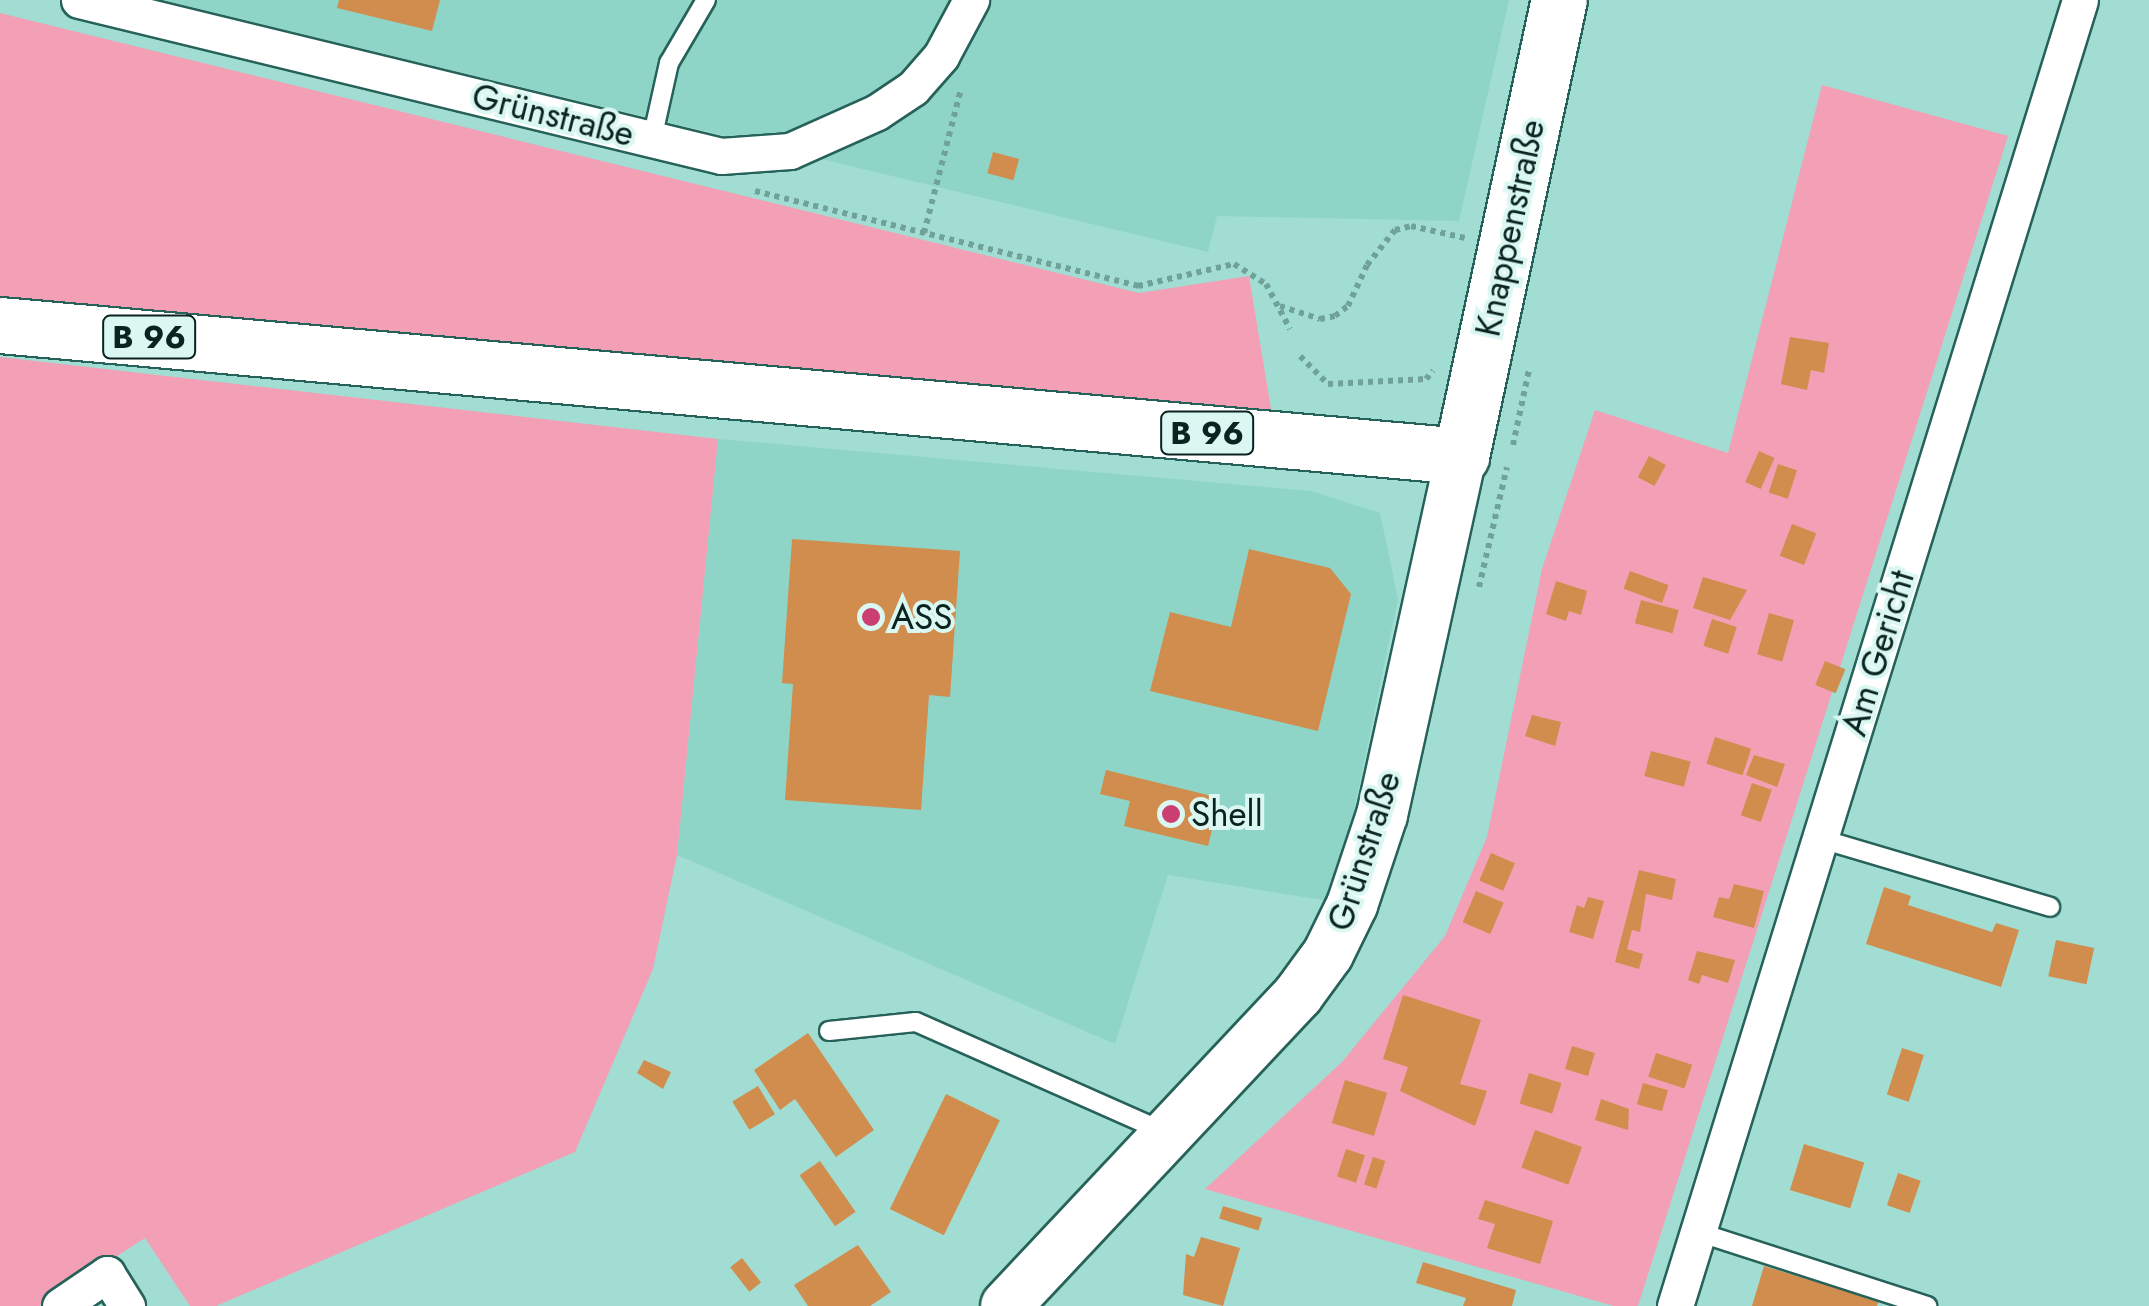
<!DOCTYPE html>
<html>
<head>
<meta charset="utf-8">
<style>
	body { margin:0 }
	#map { position:relative; width:2149px; height:1306px; overflow:hidden; background:#a1ddd2; font-family:Jost,sans-serif }
	div>[style] { position:absolute }
	[style*='--x'] { left:calc(var(--x)*1px); top:calc(var(--y)*1px); width:calc(var(--w)*1px); rotate:calc(var(--a)*1deg) }
	.built>* { inset:0; background:#8ed5c8 }
	.green>* { inset:0; background:#f39fb5 }
	.building>* { inset:0; background:#d18d4d; transform-origin:0 0 }
	.path>* { height:6px; margin-top:-3px; transform-origin:0; background:repeating-linear-gradient(90deg,#71a29a 0 5px,transparent 0 10px) }
	.roads { filter:drop-shadow(2px 0 #27625a) drop-shadow(-2px 0 #27625a) drop-shadow(0 2px #27625a) drop-shadow(0 -2px #27625a) }
	.service>* { height:18px; margin:-9px; padding:0 9px; transform-origin:9px; border-radius:9px; background:#fff }
	.minor>* { height:35px; margin:-17.5px; padding:0 17.5px; transform-origin:17.5px; border-radius:17.5px; background:#fff }
	.secondary>* { height:50px; margin:-25px; padding:0 25px; transform-origin:25px; border-radius:25px; background:#fff }
	.primary>* { height:55px; margin:-27.5px; padding:0 27.5px; transform-origin:27.5px; border-radius:27.5px; background:#fff }
	.dots>* { width:28px; height:28px; translate:-50% -50%; box-sizing:border-box; border:5px solid #daf7f1; border-radius:50% }
	span { translate:-50% -50%; white-space:nowrap; text-align:center; line-height:1.15; -webkit-text-stroke:8px #daf7f1; paint-order:stroke }
	.shield-label span { padding:2px 8px; background:#daf7f1; border:2px solid; border-radius:8px; -webkit-text-stroke-width:0 }
	.shield-label { font-size:32px; color:#0a2320; font-weight:700 }
	.street-label { font-size:35px; color:#0a2320 }
	.poi-label { font-size:35px; color:#0a2320 }
	.left { translate:0 -50%; text-align:left }
</style>
</head>
<body>
<div id="map">
	<div class="built">
		<div style="clip-path:polygon(160px 0,1509px 0,1459px 221px,1217px 216px,1208px 252px)"></div>
		<div style="clip-path:polygon(718px 439px,1311px 491px,1380px 513px,1398px 599px,1335px 902px,1168px 875px,1115px 1044px,677px 855px)"></div>
	</div>
	<div class="green">
		<div style="clip-path:polygon(0 13px,1139px 293px,1249px 276px,1274px 427px,0 312px)"></div>
		<div style="clip-path:polygon(1822px 85px,2008px 136px,1638px 1306px,1614px 1306px,1205px 1189px,1342px 1062px,1445px 936px,1487px 837px,1542px 569px,1595px 410px,1728px 453px)"></div>
		<div style="clip-path:polygon(0 357px,718px 439px,677px 855px,653px 969px,575px 1152px,216px 1306px,190px 1306px,145px 1238px,39px 1306px,0 1306px)"></div>
	</div>
	<div class="building">
		<div style="clip-path:polygon(339px 0,440px 0,432px 31px,337px 8px)"></div>
		<div style="left:993px;top:152px;width:27px;height:22px;rotate:15deg"></div>
		<div style="clip-path:polygon(1790px 337px,1829px 343px,1824px 373px,1811px 370px,1807px 390px,1781px 384px)"></div>
		<div style="left:1759px;top:451px;width:17px;height:34px;rotate:24deg"></div>
		<div style="left:1649px;top:456px;width:19px;height:24px;rotate:28deg"></div>
		<div style="left:1778px;top:464px;width:20px;height:30px;rotate:18deg"></div>
		<div style="left:1792px;top:524px;width:26px;height:34px;rotate:21deg"></div>
		<div style="clip-path:polygon(792px 539px,960px 551px,950px 697px,929px 695px,921px 810px,785px 800px,793px 684px,782px 683px)"></div>
		<div style="clip-path:polygon(1249px 549px,1330px 568px,1351px 594px,1318px 731px,1150px 691px,1170px 612px,1231px 627px)"></div>
		<div style="left:1630px;top:571px;width:41px;height:19px;rotate:20deg"></div>
		<div style="clip-path:polygon(1703px 577px,1747px 590px,1730px 620px,1693px 608px)"></div>
		<div style="clip-path:polygon(1556px 581px,1587px 591px,1581px 615px,1569px 611px,1566px 621px,1546px 614px)"></div>
		<div style="left:1641px;top:600px;width:39px;height:24px;rotate:15deg"></div>
		<div style="left:1769px;top:613px;width:26px;height:43px;rotate:16deg"></div>
		<div style="left:1712px;top:619px;width:26px;height:28px;rotate:18deg"></div>
		<div style="left:1825px;top:661px;width:22px;height:26px;rotate:22deg"></div>
		<div style="clip-path:polygon(1532px 715px,1561px 722px,1555px 746px,1525px 736px)"></div>
		<div style="left:1715px;top:737px;width:38px;height:28px;rotate:18deg"></div>
		<div style="left:1651px;top:751px;width:41px;height:26px;rotate:15deg"></div>
		<div style="clip-path:polygon(1754px 755px,1785px 764px,1777px 787px,1746px 775px)"></div>
		<div style="clip-path:polygon(1106px 770px,1220px 798px,1208px 846px,1124px 826px,1130px 801px,1100px 794px)"></div>
		<div style="left:1752px;top:783px;width:21px;height:34px;rotate:19deg"></div>
		<div style="left:1491px;top:853px;width:26px;height:30px;rotate:23deg"></div>
		<div style="clip-path:polygon(1639px 870px,1676px 879px,1672px 900px,1646px 894px,1640px 932px,1632px 930px,1627px 949px,1643px 954px,1639px 969px,1615px 962px)"></div>
		<div style="clip-path:polygon(1734px 884px,1764px 891px,1754px 928px,1713px 917px,1719px 897px,1729px 899px)"></div>
		<div style="clip-path:polygon(1884px 887px,1911px 896px,1908px 905px,1992px 932px,1996px 923px,2019px 930px,2001px 987px,1866px 944px)"></div>
		<div style="left:1476px;top:891px;width:30px;height:34px;rotate:23deg"></div>
		<div style="clip-path:polygon(1588px 897px,1604px 901px,1593px 939px,1569px 932px,1577px 905px,1584px 908px)"></div>
		<div style="left:2056px;top:940px;width:39px;height:37px;rotate:12deg"></div>
		<div style="clip-path:polygon(1697px 951px,1735px 960px,1728px 983px,1702px 975px,1699px 984px,1688px 980px)"></div>
		<div style="clip-path:polygon(1403px 995px,1481px 1020px,1460px 1084px,1487px 1091px,1475px 1126px,1400px 1091px,1408px 1067px,1383px 1059px)"></div>
		<div style="clip-path:polygon(808px 1033px,874px 1130px,836px 1157px,795px 1099px,780px 1110px,754px 1070px)"></div>
		<div style="left:1572px;top:1046px;width:24px;height:24px;rotate:17deg"></div>
		<div style="left:1902px;top:1048px;width:23px;height:49px;rotate:18deg"></div>
		<div style="left:1656px;top:1053px;width:38px;height:25px;rotate:18deg"></div>
		<div style="clip-path:polygon(644px 1060px,671px 1072px,663px 1089px,637px 1073px)"></div>
		<div style="left:1529px;top:1073px;width:34px;height:32px;rotate:17deg"></div>
		<div style="left:1345px;top:1080px;width:44px;height:45px;rotate:17deg"></div>
		<div style="left:1643px;top:1083px;width:26px;height:22px;rotate:16deg"></div>
		<div style="left:758px;top:1086px;width:33px;height:30px;rotate:59deg"></div>
		<div style="left:946px;top:1094px;width:60px;height:128px;rotate:26deg"></div>
		<div style="clip-path:polygon(1601px 1099px,1629px 1109px,1628px 1130px,1595px 1120px)"></div>
		<div style="left:1535px;top:1130px;width:50px;height:40px;rotate:20deg"></div>
		<div style="left:1804px;top:1144px;width:63px;height:48px;rotate:17deg"></div>
		<div style="left:1346px;top:1149px;width:20px;height:29px;rotate:18deg"></div>
		<div style="left:1373px;top:1157px;width:13px;height:29px;rotate:18deg"></div>
		<div style="left:820px;top:1161px;width:62px;height:25px;rotate:55deg"></div>
		<div style="left:1898px;top:1173px;width:24px;height:34px;rotate:19deg"></div>
		<div style="clip-path:polygon(1485px 1200px,1553px 1221px,1540px 1264px,1487px 1248px,1495px 1224px,1478px 1219px)"></div>
		<div style="left:1223px;top:1206px;width:41px;height:13px;rotate:17deg"></div>
		<div style="clip-path:polygon(1201px 1237px,1240px 1248px,1223px 1306px,1183px 1295px,1186px 1254px,1194px 1257px)"></div>
		<div style="clip-path:polygon(858px 1245px,891px 1292px,870px 1306px,808px 1306px,794px 1285px)"></div>
		<div style="left:742px;top:1258px;width:31px;height:15px;rotate:52deg"></div>
		<div style="clip-path:polygon(1423px 1262px,1516px 1290px,1512px 1306px,1463px 1306px,1466px 1298px,1416px 1283px)"></div>
		<div style="clip-path:polygon(1764px 1266px,1879px 1301px,1877px 1306px,1752px 1306px)"></div>
	</div>
	<div class="path">
		<div style="--x:755;--y:191;--w:395;--a:13.9"></div>
		<div style="--x:1138;--y:286;--w:98;--a:-12.9"></div>
		<div style="--x:1234;--y:264;--w:38;--a:32"></div>
		<div style="--x:1266;--y:284;--w:51;--a:61.9"></div>
		<div style="--x:924;--y:233;--w:149;--a:-75.6"></div>
		<div style="--x:1280;--y:306;--w:42;--a:18"></div>
		<div style="--x:1320;--y:319;--w:15;--a:-11"></div>
		<div style="--x:1335;--y:316;--w:16;--a:-38"></div>
		<div style="--x:1348;--y:306;--w:45;--a:-65.1"></div>
		<div style="--x:1367;--y:265;--w:45;--a:-51.3"></div>
		<div style="--x:1395;--y:230;--w:16;--a:-14"></div>
		<div style="--x:1411;--y:226;--w:55;--a:12.5"></div>
		<div style="--x:1300;--y:356;--w:40;--a:45"></div>
		<div style="--x:1328;--y:384;--w:98;--a:-2.9"></div>
		<div style="--x:1426;--y:379;--w:11;--a:-49"></div>
		<div style="--x:1513;--y:445;--w:77;--a:-78"></div>
		<div style="--x:1479;--y:587;--w:123;--a:-76.9"></div>
	</div>
	<div class="roads">
		<div class="service">
			<div style="--x:652;--y:139;--w:78;--a:-77.4"></div>
			<div style="--x:669;--y:63;--w:73;--a:-59.6"></div>
			<div style="--x:1821;--y:839;--w:239;--a:16.5"></div>
			<div style="--x:829;--y:1031;--w:87;--a:-5.9"></div>
			<div style="--x:916;--y:1022;--w:271;--a:23.9"></div>
			<div style="--x:1698;--y:1232;--w:241;--a:17.9"></div>
		</div>
		<div class="minor">
			<div style="--x:79;--y:0;--w:661;--a:13.66"></div>
			<div style="--x:721;--y:156;--w:69;--a:-4.1"></div>
			<div style="--x:790;--y:151;--w:95;--a:-24.1"></div>
			<div style="--x:877;--y:112;--w:43;--a:-33.7"></div>
			<div style="--x:913;--y:88;--w:43;--a:-48.8"></div>
			<div style="--x:941;--y:56;--w:64;--a:-61.8"></div>
			<div style="--x:60;--y:1306;--w:57;--a:-34.2"></div>
			<div style="--x:107;--y:1274;--w:38;--a:58"></div>
			<div style="--x:1675;--y:1306;--w:1367;--a:-72.77"></div>
		</div>
		<div class="secondary">
			<div style="--x:1006;--y:1306;--w:427;--a:-46.8"></div>
			<div style="--x:1298;--y:995;--w:51;--a:-53.8"></div>
			<div style="--x:1328;--y:954;--w:55;--a:-63.9"></div>
			<div style="--x:1352;--y:905;--w:95;--a:-71.6"></div>
			<div style="--x:1382;--y:815;--w:368;--a:-77.6"></div>
		</div>
		<div class="primary">
			<div style="--x:0;--y:325;--w:1467;--a:5.12"></div>
			<div style="--x:1461;--y:456;--w:466;--a:-77.9"></div>
		</div>
	</div>
	<div class="dots">
		<div style="left:871px;top:617px;background:#ca3e71"></div>
		<div style="left:1171px;top:814px;background:#ca3e71"></div>
	</div>
	<div class="shield-label">
		<span style="left:149px;top:337px">B 96</span>
		<span style="left:1207px;top:433px">B 96</span>
	</div>
	<div class="street-label">
		<span style="left:553px;top:115px;rotate:14deg">Grünstraße</span>
		<span style="left:1510px;top:228px;rotate:-78deg">Knappenstraße</span>
		<span style="left:1878px;top:653px;rotate:-73deg">Am Gericht</span>
		<span style="left:1364px;top:851px;rotate:-72deg">Grünstraße</span>
	</div>
	<div class="poi-label">
		<span class="left" style="left:891px;top:617px">ASS</span>
		<span class="left" style="left:1191px;top:814px">Shell</span>
	</div>
</div>
</body>
</html>
